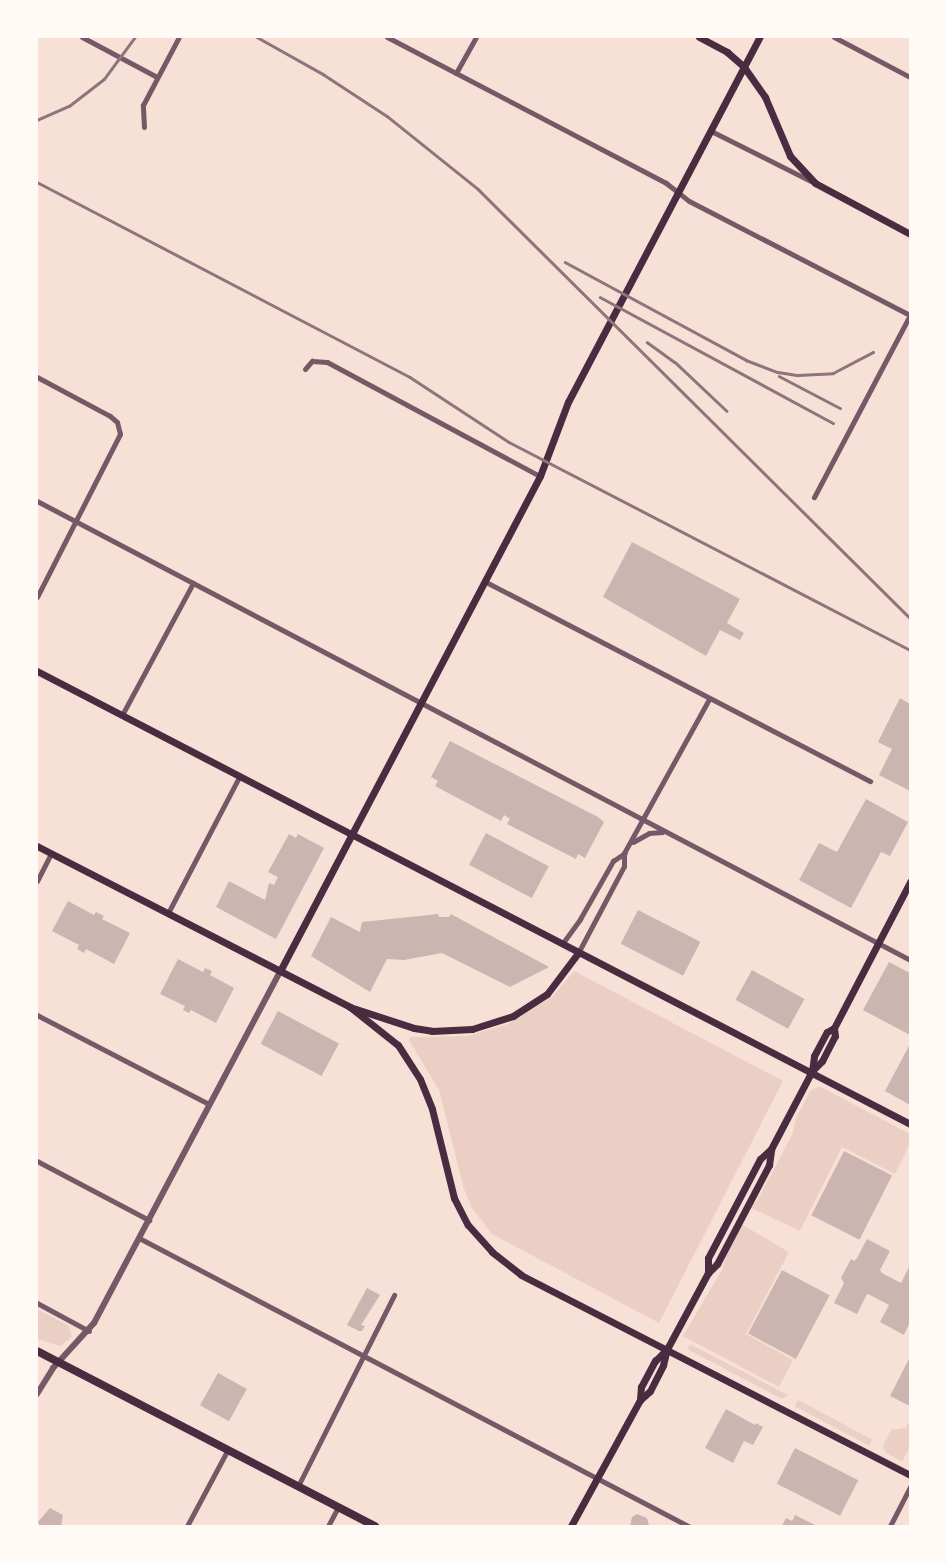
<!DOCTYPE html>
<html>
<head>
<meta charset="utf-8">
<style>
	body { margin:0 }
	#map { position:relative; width:947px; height:1563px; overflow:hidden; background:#f7e1d7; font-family:"Titillium Web",sans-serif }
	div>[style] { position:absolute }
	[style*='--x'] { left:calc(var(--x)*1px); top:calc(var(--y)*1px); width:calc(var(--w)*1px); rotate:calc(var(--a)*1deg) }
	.green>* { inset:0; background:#ebcfc5; transform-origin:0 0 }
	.building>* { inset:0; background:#ccb4b1; transform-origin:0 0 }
	.minor>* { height:5px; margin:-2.5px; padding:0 2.5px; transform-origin:2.5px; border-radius:2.5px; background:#755966 }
	.tertiary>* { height:6px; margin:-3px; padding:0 3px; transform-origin:3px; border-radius:3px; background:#755966 }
	.secondary>* { height:7px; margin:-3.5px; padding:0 3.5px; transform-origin:3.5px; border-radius:3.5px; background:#4a2c40 }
	.primary>* { height:8px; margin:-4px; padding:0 4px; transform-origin:4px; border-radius:4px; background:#4a2c40 }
	.rail>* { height:2.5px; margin:-1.25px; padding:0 1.25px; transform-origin:1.25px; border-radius:1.25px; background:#8f747c }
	span { translate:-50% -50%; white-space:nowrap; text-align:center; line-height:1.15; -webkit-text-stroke:6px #fffaf5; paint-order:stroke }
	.frame { position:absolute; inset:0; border:38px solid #fffaf5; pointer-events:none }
</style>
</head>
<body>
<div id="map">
	<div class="green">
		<div style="clip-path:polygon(574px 971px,783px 1081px,659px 1323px,492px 1234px,472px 1208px,464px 1189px,439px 1090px,409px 1040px,411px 1037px,467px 1036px,508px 1024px,552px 997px)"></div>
		<div style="clip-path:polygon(819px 1086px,910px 1134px,910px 1143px,895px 1174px,842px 1147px,800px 1231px,749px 1207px,757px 1201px,793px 1133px,796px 1118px,810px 1091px)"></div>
		<div style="clip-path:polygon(741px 1224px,789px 1252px,746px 1334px,793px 1360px,779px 1387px,683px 1336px,723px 1268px,727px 1250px)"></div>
		<div style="clip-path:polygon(37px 1309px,69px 1326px,72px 1337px,60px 1346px,37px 1339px)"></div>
		<div style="clip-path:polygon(690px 1344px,788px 1395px,786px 1397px,782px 1399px,687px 1349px)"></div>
		<div style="left:798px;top:1400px;width:84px;height:7px;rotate:28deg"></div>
		<div style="clip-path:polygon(910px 1421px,910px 1446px,902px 1462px,885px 1452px,883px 1446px,891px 1430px,905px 1428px)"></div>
	</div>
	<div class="building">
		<div style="clip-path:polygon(632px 542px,740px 599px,727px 623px,744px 633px,740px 640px,720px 630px,706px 656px,603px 597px)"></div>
		<div style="clip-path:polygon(900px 698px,910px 704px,910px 791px,879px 775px,892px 749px,878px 742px)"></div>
		<div style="clip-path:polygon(450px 741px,598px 817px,604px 822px,585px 858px,578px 854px,576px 859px,507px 824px,510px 819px,504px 815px,501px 821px,435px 786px,438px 781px,431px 777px)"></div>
		<div style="clip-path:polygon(866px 799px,908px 822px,890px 856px,881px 852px,851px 908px,799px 880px,819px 843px,837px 852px)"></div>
		<div style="left:486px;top:833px;width:71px;height:36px;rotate:28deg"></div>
		<div style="clip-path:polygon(289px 834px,296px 838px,298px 834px,324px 848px,276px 939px,216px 907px,229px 881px,265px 900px,269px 883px,274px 885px,278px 877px,268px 872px)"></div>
		<div style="clip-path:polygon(68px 901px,94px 915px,96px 912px,104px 916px,102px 919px,130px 933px,114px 964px,86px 949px,84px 953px,77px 949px,79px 945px,52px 931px)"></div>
		<div style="left:638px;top:910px;width:70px;height:38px;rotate:27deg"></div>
		<div style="clip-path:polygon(438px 914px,439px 917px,449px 917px,451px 914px,549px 967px,510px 987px,442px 953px,404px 960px,387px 959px,370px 992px,311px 956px,331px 917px,360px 932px,362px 922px)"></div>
		<div style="clip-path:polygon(178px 959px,203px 972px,205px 968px,212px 971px,210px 975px,234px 988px,216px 1023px,191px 1010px,189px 1013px,183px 1010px,185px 1006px,160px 994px)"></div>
		<div style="clip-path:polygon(889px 962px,910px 973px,910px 1035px,863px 1010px)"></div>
		<div style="left:752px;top:970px;width:60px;height:34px;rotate:29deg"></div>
		<div style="left:278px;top:1011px;width:69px;height:37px;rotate:28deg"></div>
		<div style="clip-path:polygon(910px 1044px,910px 1105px,885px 1091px)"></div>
		<div style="left:844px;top:1151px;width:54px;height:72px;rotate:27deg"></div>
		<div style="clip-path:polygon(867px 1239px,890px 1251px,880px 1270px,882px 1273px,901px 1283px,910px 1265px,910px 1322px,904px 1335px,880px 1322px,889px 1305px,870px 1295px,867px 1294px,857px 1314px,834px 1303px,844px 1283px,841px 1278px,851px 1259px,854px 1261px,857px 1258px)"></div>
		<div style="left:782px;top:1270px;width:54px;height:72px;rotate:28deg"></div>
		<div style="clip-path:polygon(367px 1288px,380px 1295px,361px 1325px,365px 1326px,362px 1331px,359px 1331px,347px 1325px)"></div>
		<div style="clip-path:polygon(910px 1357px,910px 1406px,890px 1396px)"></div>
		<div style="left:218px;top:1373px;width:33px;height:37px;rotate:29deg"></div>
		<div style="clip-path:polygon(726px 1409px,755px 1425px,756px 1423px,763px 1427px,753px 1445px,744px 1441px,733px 1463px,705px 1448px)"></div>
		<div style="left:795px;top:1448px;width:71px;height:40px;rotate:27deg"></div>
		<div style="clip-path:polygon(50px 1508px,63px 1515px,61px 1526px,40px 1526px,38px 1522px)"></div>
		<div style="clip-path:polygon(637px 1514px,647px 1518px,649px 1526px,630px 1526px,632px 1517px)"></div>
		<div style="clip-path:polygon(795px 1515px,817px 1526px,782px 1526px,786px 1518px,792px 1521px)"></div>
	</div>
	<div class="minor">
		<div style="--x:82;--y:37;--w:85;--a:28.1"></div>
		<div style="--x:387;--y:37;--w:315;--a:27.6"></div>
		<div style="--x:666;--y:183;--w:29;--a:38"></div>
		<div style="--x:689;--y:201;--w:249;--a:27.3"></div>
		<div style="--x:910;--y:315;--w:206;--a:117.8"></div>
		<div style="--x:834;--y:37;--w:86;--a:27.8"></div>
		<div style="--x:456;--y:73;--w:41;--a:-60.9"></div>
		<div style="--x:144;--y:127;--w:22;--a:-93"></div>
		<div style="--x:143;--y:105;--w:77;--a:-62.1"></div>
		<div style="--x:711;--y:131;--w:112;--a:26.6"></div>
		<div style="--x:305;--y:369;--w:11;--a:-49"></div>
		<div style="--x:312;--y:361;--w:15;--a:4"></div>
		<div style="--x:327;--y:362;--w:242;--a:28.2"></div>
		<div style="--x:37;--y:377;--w:83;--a:28.1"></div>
		<div style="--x:110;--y:416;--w:9;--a:41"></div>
		<div style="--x:117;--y:422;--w:12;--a:76"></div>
		<div style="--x:120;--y:434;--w:183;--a:117"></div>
		<div style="--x:37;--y:501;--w:986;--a:27.73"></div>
		<div style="--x:484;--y:581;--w:435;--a:27.4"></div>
		<div style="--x:122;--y:715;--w:150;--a:-61.7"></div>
		<div style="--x:633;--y:842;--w:18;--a:-29"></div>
		<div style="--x:649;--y:833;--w:13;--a:-4"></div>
		<div style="--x:37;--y:881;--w:31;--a:-63"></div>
		<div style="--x:168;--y:913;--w:153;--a:-62.4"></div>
		<div style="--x:562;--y:944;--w:31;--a:-54"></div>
		<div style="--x:580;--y:919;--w:67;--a:-60.4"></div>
		<div style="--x:613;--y:861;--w:14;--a:-34"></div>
		<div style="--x:578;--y:953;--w:98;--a:-62.1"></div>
		<div style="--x:624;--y:866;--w:13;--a:-90"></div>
		<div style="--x:624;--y:853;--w:176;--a:-61.1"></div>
		<div style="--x:37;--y:1015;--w:194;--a:27.4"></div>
		<div style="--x:37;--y:1161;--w:127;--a:27.8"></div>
		<div style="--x:139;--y:1238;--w:620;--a:27.68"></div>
		<div style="--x:37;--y:1303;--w:59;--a:28.3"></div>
		<div style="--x:298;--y:1486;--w:214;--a:-63.3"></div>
		<div style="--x:187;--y:1526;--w:85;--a:-61.9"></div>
		<div style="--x:328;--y:1526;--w:21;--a:-62"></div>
		<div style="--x:890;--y:1526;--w:44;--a:-62.9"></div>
	</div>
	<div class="tertiary">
		<div style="--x:37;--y:1394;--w:31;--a:-58"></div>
		<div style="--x:53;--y:1368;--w:61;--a:-47.7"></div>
		<div style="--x:94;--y:1323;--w:398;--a:-62.1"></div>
	</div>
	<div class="secondary">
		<div style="--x:699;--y:37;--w:32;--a:28"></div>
		<div style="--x:727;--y:52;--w:23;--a:41"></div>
		<div style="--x:744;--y:67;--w:37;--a:55"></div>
		<div style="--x:765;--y:97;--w:64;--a:67"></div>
		<div style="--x:790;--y:156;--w:37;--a:47"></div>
		<div style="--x:815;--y:183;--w:108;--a:28.2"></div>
		<div style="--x:37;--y:671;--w:984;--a:27.42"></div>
		<div style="--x:37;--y:846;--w:352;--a:27.2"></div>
		<div style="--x:350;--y:1007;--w:67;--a:18.2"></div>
		<div style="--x:414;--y:1028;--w:18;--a:9"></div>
		<div style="--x:432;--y:1031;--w:40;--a:-2.9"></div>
		<div style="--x:472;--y:1029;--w:43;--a:-17.6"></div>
		<div style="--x:513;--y:1016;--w:40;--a:-32.9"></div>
		<div style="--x:547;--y:994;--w:51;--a:-52.9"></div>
		<div style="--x:280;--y:971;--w:559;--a:-62.29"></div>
		<div style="--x:540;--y:476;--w:79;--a:-69.3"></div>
		<div style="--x:568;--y:402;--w:412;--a:-62.3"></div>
		<div style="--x:350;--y:1007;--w:61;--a:38.4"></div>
		<div style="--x:398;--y:1045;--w:40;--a:57.1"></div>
		<div style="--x:420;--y:1079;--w:32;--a:68"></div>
		<div style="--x:432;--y:1109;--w:92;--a:76.1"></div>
		<div style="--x:454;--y:1198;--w:30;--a:63"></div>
		<div style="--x:468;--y:1225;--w:36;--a:48"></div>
		<div style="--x:492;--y:1252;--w:37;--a:38"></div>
		<div style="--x:521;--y:1275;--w:437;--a:27.2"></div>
		<div style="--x:812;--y:1071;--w:14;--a:-45"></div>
		<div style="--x:822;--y:1061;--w:28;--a:-63"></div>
		<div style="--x:835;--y:1036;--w:8;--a:-97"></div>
		<div style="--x:708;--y:1273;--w:15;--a:-90"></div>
		<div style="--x:708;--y:1258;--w:112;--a:-62.3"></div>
		<div style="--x:760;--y:1159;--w:15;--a:-42"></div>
		<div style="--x:771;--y:1149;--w:88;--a:-62.3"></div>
		<div style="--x:812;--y:1071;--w:15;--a:-82"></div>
		<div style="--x:814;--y:1056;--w:27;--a:-62"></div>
		<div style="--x:827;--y:1032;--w:8;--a:-30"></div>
		<div style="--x:834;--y:1028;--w:165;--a:-62.5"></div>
		<div style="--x:640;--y:1400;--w:13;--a:-86"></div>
		<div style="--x:641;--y:1387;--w:30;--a:-62"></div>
		<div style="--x:655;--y:1361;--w:16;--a:-45"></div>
		<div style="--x:571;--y:1526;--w:144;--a:-61.3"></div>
		<div style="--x:640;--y:1400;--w:13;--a:-42"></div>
		<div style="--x:650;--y:1391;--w:29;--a:-63"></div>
		<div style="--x:663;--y:1365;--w:16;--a:-76"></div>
		<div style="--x:667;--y:1349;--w:86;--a:-61.7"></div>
		<div style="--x:708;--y:1273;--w:13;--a:-45"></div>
		<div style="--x:717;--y:1264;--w:112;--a:-62.3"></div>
		<div style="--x:769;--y:1165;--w:15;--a:-82"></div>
	</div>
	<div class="primary">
		<div style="--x:37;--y:1351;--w:381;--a:27.4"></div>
	</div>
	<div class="rail">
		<div style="--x:257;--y:37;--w:76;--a:29.3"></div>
		<div style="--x:323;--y:74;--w:77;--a:33.3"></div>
		<div style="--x:387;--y:116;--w:117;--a:38.7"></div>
		<div style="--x:478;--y:189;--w:609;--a:44.8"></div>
		<div style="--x:37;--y:120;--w:35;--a:-24"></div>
		<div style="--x:69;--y:106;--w:44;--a:-37.6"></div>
		<div style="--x:104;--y:79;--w:52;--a:-53.6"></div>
		<div style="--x:37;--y:182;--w:421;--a:27.6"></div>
		<div style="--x:410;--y:377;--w:118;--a:33.3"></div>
		<div style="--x:509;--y:442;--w:452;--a:27.4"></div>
		<div style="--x:565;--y:262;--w:206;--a:28.4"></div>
		<div style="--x:746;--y:360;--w:34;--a:21"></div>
		<div style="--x:778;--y:372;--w:20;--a:9"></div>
		<div style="--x:798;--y:375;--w:35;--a:-3"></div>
		<div style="--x:833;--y:373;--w:45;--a:-27.7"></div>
		<div style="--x:600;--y:297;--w:265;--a:28.4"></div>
		<div style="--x:647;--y:342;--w:34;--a:36"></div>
		<div style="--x:675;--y:362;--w:71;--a:43.3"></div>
		<div style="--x:779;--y:376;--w:69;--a:27.7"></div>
	</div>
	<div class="frame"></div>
</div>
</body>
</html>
